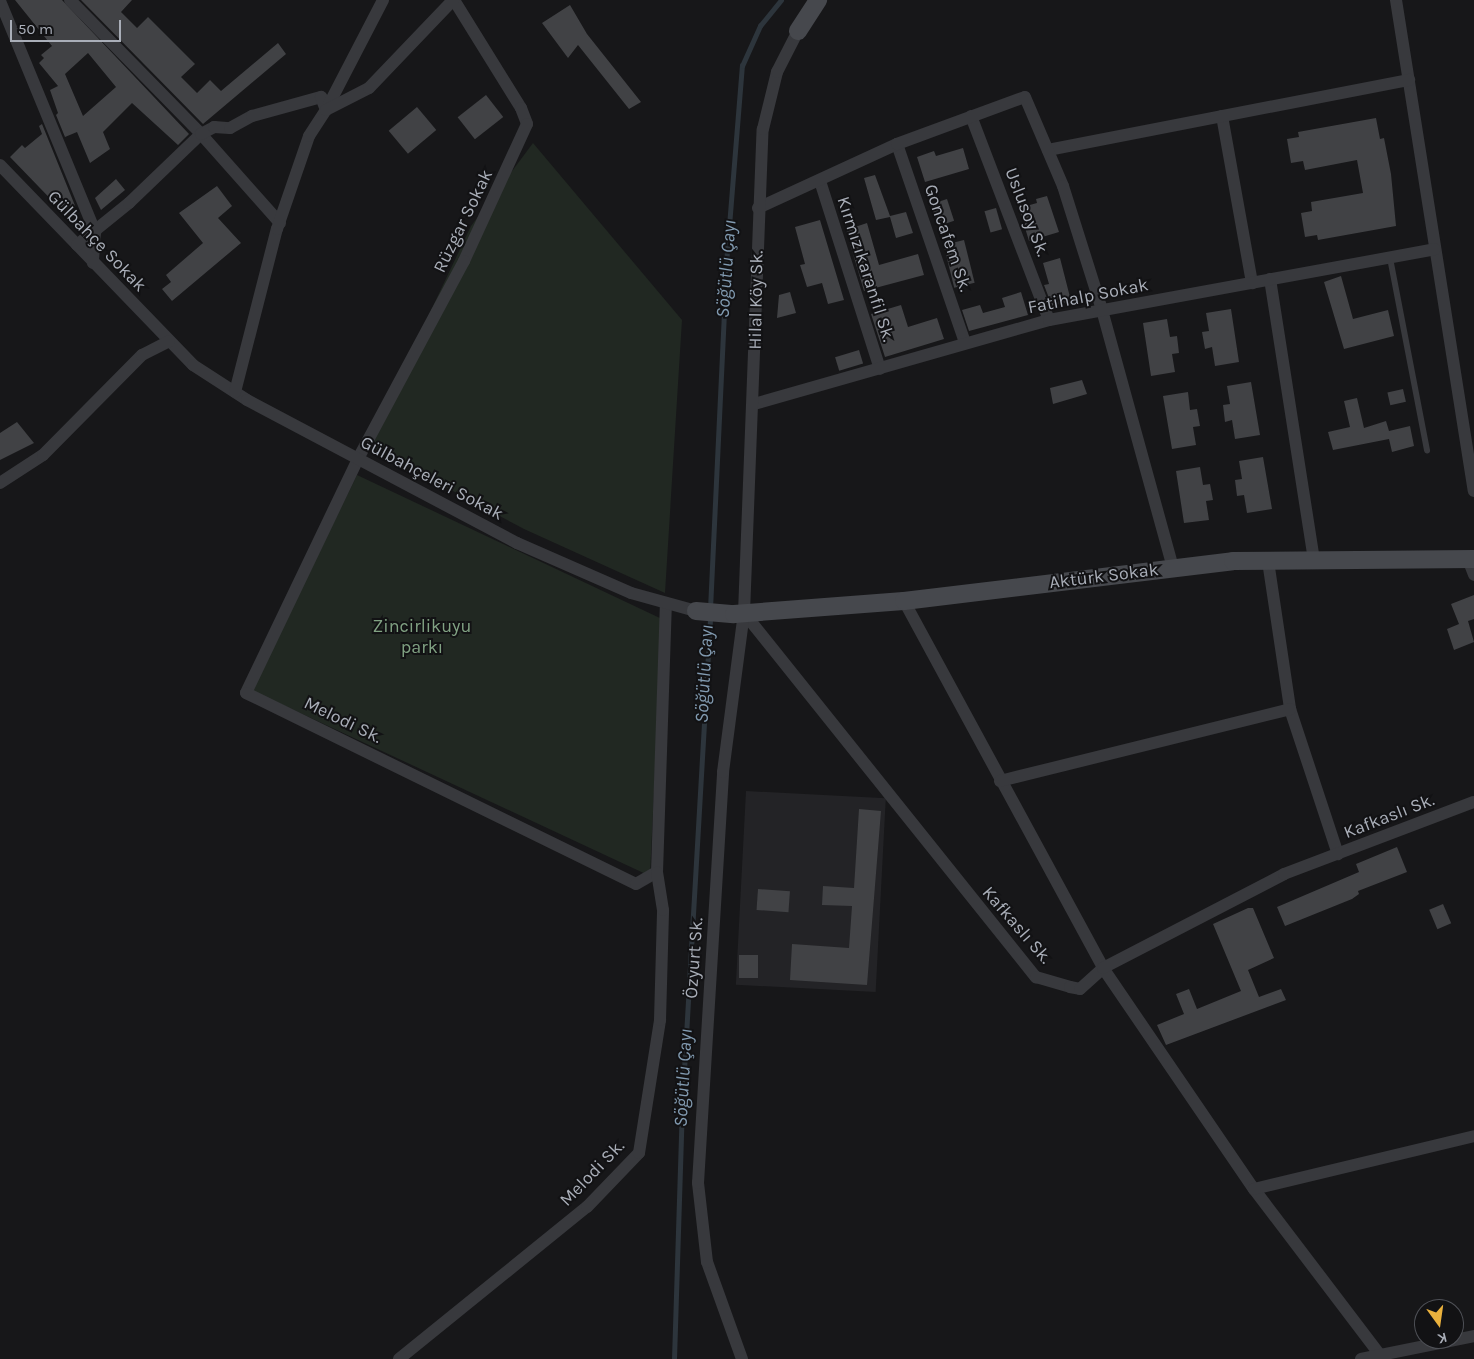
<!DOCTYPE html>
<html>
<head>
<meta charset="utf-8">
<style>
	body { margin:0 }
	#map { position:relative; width:1474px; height:1359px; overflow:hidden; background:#171719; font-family:Karla,sans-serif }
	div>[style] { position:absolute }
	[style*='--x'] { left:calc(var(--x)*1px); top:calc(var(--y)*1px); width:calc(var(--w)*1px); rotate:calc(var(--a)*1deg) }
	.built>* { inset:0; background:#232326; transform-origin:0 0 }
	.green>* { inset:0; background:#212822 }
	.stream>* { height:4.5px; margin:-2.25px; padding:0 2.25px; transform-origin:2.25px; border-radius:2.25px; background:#2d353c }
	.building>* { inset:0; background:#414245; transform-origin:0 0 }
	.lane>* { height:6px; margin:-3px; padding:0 3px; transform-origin:3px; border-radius:3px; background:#38393d }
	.street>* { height:12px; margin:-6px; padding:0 6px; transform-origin:6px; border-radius:6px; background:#38393d }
	.secondary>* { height:18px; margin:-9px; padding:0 9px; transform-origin:9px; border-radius:9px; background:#46484d }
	span { translate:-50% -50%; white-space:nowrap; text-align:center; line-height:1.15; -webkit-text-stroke:4px #121214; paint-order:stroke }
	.street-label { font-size:18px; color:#a9aeb8 }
	.park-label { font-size:18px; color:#81a283 }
	.water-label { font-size:19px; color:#829bb1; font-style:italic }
	.north { position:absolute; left:1414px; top:1299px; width:50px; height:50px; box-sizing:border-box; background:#121214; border:1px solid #4e5056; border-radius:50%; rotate:166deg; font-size:14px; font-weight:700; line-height:20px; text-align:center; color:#a9aeb8 }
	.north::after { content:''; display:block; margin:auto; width:18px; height:22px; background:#eab13d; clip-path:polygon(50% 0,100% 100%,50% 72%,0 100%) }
	.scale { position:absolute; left:10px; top:20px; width:111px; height:22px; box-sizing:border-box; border:2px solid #a9aeb8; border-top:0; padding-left:6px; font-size:15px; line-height:18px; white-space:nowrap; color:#a9aeb8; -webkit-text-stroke:4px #121214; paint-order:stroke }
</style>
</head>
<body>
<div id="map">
	<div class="built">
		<div style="left:746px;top:791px;width:140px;height:194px;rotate:3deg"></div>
	</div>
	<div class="green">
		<div style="clip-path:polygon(533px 143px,682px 320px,665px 593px,524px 529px,367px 445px,471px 226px)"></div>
		<div style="clip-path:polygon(357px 475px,662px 619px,650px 876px,251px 690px)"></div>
	</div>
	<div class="stream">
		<div style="--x:710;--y:609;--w:358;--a:-87.3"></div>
		<div style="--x:727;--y:251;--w:186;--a:-85.4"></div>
		<div style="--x:742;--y:66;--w:44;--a:-65.8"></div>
		<div style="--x:760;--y:26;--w:33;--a:-51"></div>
		<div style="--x:674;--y:1359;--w:254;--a:-88.2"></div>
		<div style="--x:682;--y:1105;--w:489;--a:-86.7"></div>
	</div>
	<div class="building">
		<div style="clip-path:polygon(evenodd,15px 0,62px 0,189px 134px,178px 145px,132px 103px,103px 132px,110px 149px,90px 163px,77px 132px,65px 137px,56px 115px,58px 113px,50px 90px,58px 86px,39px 63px,44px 58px,41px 55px,52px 46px,15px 0,88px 53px,116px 87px,83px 116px,65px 74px,88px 53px)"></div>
		<div style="clip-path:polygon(81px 0,132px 0,121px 12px,137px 28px,148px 17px,195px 64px,181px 77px,197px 93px,210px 80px,221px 91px,278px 43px,286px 54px,203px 124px)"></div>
		<div style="clip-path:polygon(570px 5px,587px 34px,641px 102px,629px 109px,578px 45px,568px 58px,542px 23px)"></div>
		<div style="left:486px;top:95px;width:28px;height:36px;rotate:52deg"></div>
		<div style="left:417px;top:107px;width:30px;height:37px;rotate:50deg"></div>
		<div style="clip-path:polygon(1376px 118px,1380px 139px,1384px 138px,1391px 174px,1396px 226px,1318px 240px,1317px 235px,1305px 237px,1301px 213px,1312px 211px,1311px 202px,1363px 193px,1357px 160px,1305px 170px,1303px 161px,1291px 163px,1287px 139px,1299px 137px,1298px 132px)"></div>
		<div style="clip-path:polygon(42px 124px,78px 213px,68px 217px,10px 157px,22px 145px,25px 148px,42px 134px,39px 126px)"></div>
		<div style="clip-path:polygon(963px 148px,969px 169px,925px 182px,917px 157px,934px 151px,936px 156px)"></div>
		<div style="clip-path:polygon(875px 175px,890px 216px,906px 212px,913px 233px,896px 238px,890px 217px,876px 220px,864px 178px)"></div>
		<div style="clip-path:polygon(116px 179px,125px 190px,101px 210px,95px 198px)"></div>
		<div style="clip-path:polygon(217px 186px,232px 206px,218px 218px,241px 243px,172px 301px,162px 289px,171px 282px,166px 275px,203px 243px,179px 213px)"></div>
		<div style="clip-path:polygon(1047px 196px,1059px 232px,1029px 241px,1019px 208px,1037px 203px,1036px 199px)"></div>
		<div style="left:947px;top:199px;width:23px;height:17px;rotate:72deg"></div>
		<div style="left:996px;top:208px;width:22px;height:12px;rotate:74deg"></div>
		<div style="clip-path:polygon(820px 220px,844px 300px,828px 304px,822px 283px,807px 287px,800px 265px,805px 264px,795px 227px)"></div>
		<div style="clip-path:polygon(867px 223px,879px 265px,918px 254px,924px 275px,864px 291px,846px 230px)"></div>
		<div style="left:964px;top:240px;width:44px;height:21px;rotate:76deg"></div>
		<div style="clip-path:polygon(1060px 258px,1071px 301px,1052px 306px,1044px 285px,1049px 284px,1043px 263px)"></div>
		<div style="clip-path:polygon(1341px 276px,1353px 319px,1388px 310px,1394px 336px,1344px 349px,1324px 282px)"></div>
		<div style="clip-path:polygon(790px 292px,796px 313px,777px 318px,779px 295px)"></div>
		<div style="clip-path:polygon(1021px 292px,1028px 315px,969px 331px,962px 310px,980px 305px,983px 313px,1005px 307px,1002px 298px)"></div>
		<div style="clip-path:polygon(901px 305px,908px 327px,937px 318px,944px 339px,885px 357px,871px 314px)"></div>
		<div style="clip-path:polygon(1231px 309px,1239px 362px,1215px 366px,1212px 347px,1205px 349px,1202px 332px,1209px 331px,1206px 313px)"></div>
		<div style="clip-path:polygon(1167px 319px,1170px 337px,1177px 336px,1179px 353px,1172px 354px,1175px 372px,1151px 376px,1143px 323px)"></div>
		<div style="left:859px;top:350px;width:14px;height:25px;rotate:73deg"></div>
		<div style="clip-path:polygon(1082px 380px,1087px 394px,1053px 404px,1050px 388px)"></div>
		<div style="clip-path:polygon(1251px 382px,1260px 435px,1235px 439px,1232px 420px,1225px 422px,1223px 405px,1230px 404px,1227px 386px)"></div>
		<div style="left:1403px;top:389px;width:13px;height:16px;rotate:77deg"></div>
		<div style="clip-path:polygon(1188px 392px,1190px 410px,1197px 409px,1200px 426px,1193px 427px,1196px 445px,1172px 449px,1163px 396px)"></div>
		<div style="clip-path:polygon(1357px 398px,1364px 428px,1386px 421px,1389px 431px,1410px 426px,1414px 446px,1392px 452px,1389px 439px,1333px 450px,1328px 432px,1350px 427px,1344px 401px)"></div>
		<div style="clip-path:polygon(17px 422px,34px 443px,0 460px,0 433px)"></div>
		<div style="clip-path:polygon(1263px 457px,1272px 509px,1247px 513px,1244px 495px,1237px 496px,1235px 480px,1242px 479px,1239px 461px)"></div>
		<div style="clip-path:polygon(1200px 467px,1203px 485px,1210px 484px,1213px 500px,1206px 501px,1209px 520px,1184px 523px,1176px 471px)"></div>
		<div style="clip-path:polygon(1474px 595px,1474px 619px,1468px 621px,1474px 642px,1454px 650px,1447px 629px,1459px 624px,1451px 604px)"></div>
		<div style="clip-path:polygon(859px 809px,881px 811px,867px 985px,790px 980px,792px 944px,849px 948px,852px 906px,822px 905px,823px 886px,854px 888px)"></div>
		<div style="clip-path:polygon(1397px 847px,1407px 872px,1358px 891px,1359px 894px,1352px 899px,1285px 926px,1277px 907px,1359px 872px,1356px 864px)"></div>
		<div style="left:758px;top:889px;width:32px;height:21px;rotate:4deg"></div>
		<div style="left:1443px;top:904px;width:21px;height:15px;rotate:67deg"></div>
		<div style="clip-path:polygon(1248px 908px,1253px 908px,1274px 958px,1248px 970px,1259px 997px,1281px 989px,1286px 1000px,1166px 1045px,1157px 1025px,1184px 1014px,1176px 994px,1189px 989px,1197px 1009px,1241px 991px,1213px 924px)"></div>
		<div style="left:739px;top:955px;width:19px;height:23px"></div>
	</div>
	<div class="lane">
		<div style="--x:1390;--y:258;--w:196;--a:79.1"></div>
	</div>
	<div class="street">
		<div style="--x:70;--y:0;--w:187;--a:45.6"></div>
		<div style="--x:201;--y:134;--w:119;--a:48.4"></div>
		<div style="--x:454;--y:0;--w:127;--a:58.2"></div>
		<div style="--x:521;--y:108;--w:17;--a:69"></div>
		<div style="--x:527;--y:124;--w:151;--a:114.7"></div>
		<div style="--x:464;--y:261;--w:225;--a:118.2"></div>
		<div style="--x:358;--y:459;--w:259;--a:115.6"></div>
		<div style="--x:246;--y:693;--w:434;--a:26.1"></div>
		<div style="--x:636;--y:884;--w:24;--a:-30"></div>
		<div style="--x:657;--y:872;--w:269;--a:-88.1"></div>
		<div style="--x:1396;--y:0;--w:497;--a:81"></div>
		<div style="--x:0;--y:1;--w:250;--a:67.6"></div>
		<div style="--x:95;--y:232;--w:31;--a:94"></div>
		<div style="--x:971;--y:116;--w:218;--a:69.1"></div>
		<div style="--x:1222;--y:116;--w:170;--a:79.8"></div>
		<div style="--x:897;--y:144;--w:210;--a:71.1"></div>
		<div style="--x:1048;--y:150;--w:368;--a:-11"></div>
		<div style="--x:0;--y:165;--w:278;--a:46"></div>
		<div style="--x:193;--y:365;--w:64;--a:32.9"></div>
		<div style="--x:247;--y:400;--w:306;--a:27.9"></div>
		<div style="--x:517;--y:543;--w:124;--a:23.7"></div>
		<div style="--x:631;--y:593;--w:67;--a:15.5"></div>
		<div style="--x:820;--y:181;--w:197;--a:72.3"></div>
		<div style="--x:758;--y:208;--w:153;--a:-24.7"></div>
		<div style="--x:897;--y:144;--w:136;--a:-20.2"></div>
		<div style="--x:1025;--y:97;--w:97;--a:66.9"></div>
		<div style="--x:1063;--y:186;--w:130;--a:72.5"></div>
		<div style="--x:1102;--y:310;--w:268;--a:74.6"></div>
		<div style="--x:77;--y:245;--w:67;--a:-38.9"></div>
		<div style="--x:129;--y:203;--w:100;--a:-43.8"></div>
		<div style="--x:201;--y:134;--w:15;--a:-28"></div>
		<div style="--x:214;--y:127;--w:16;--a:4"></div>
		<div style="--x:230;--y:128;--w:25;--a:-29"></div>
		<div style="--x:252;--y:116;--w:72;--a:-15.4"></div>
		<div style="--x:321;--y:97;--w:14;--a:69"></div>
		<div style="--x:326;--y:110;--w:124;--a:-62.6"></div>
		<div style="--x:1270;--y:279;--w:284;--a:81.1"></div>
		<div style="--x:235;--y:392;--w:168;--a:-75.6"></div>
		<div style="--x:277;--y:229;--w:98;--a:-71"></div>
		<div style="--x:309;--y:136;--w:31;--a:-57"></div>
		<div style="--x:326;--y:110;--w:48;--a:-27.1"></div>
		<div style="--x:369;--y:88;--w:122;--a:-46.3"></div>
		<div style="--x:754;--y:404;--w:307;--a:-15.9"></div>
		<div style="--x:1049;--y:320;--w:392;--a:-10.4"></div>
		<div style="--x:0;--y:483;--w:51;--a:-33.1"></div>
		<div style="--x:43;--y:455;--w:141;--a:-45.3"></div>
		<div style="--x:142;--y:355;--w:30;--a:-27"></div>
		<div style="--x:1468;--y:559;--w:17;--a:69"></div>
		<div style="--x:1268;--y:561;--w:150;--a:81.5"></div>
		<div style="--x:1290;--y:709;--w:153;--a:71.7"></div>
		<div style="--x:904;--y:601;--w:417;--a:61.5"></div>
		<div style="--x:1103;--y:968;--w:268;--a:55.7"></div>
		<div style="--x:1254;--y:1189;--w:208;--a:52.8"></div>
		<div style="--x:744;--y:613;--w:467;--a:51.3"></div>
		<div style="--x:1036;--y:977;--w:35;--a:16"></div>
		<div style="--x:1070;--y:987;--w:10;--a:11"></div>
		<div style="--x:1080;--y:989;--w:31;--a:-42"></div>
		<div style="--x:1103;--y:968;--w:204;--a:-27.4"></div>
		<div style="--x:1284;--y:874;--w:203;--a:-20.8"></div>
		<div style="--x:1000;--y:781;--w:299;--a:-13.9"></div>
		<div style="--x:1254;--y:1189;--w:226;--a:-13.5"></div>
		<div style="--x:399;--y:1359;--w:242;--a:-39"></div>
		<div style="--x:587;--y:1207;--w:75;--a:-46.1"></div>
		<div style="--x:639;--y:1153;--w:135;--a:-81"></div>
		<div style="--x:660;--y:1020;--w:110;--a:-88.4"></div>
		<div style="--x:663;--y:910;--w:38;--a:-99"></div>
		<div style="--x:742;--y:1359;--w:103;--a:-109.8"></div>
		<div style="--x:707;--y:1262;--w:80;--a:-96.5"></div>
		<div style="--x:698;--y:1183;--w:412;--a:-86.5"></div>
		<div style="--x:723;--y:772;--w:160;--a:-82.5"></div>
		<div style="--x:744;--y:613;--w:484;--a:-87.8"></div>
		<div style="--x:763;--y:129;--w:59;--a:-76.2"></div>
		<div style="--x:777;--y:72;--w:46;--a:-62.9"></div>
		<div style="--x:1361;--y:1359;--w:115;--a:-11.5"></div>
	</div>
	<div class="secondary">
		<div style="--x:798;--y:31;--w:37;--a:-57"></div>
		<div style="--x:696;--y:611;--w:38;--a:5"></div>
		<div style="--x:734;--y:614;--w:170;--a:-4.4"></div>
		<div style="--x:904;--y:601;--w:331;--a:-6.9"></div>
		<div style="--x:1233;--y:561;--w:241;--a:-0.5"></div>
	</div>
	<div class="street-label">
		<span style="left:1027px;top:212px;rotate:69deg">Uslusoy Sk.</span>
		<span style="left:463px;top:221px;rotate:-64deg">Rüzgar Sokak</span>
		<span style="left:948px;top:238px;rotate:71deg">Goncafem Sk.</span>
		<span style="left:97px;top:241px;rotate:46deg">Gülbahçe Sokak</span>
		<span style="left:866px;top:269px;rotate:72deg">Kırmızıkaranfil Sk.</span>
		<span style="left:1088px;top:296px;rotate:-11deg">Fatihalp Sokak</span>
		<span style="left:756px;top:300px;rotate:-89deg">Hilal Köy Sk.</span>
		<span style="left:432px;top:478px;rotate:28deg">Gülbahçeleri Sokak</span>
		<span style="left:1104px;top:576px;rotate:-7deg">Aktürk Sokak</span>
		<span style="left:343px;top:720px;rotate:26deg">Melodi Sk.</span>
		<span style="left:1389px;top:816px;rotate:-21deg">Kafkaslı Sk.</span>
		<span style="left:1017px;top:925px;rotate:49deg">Kafkaslı Sk.</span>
		<span style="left:694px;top:958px;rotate:-86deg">Özyurt Sk.</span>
		<span style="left:592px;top:1173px;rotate:-46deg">Melodi Sk.</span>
	</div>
	<div class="park-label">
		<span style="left:422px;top:637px">Zincirlikuyu<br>parkı</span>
	</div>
	<div class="water-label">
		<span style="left:727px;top:269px;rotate:-86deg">Söğütlü Çayı</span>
		<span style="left:705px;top:674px;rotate:-87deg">Söğütlü Çayı</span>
		<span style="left:684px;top:1078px;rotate:-87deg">Söğütlü Çayı</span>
	</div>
	<div class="north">K</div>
	<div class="scale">50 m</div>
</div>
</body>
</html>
